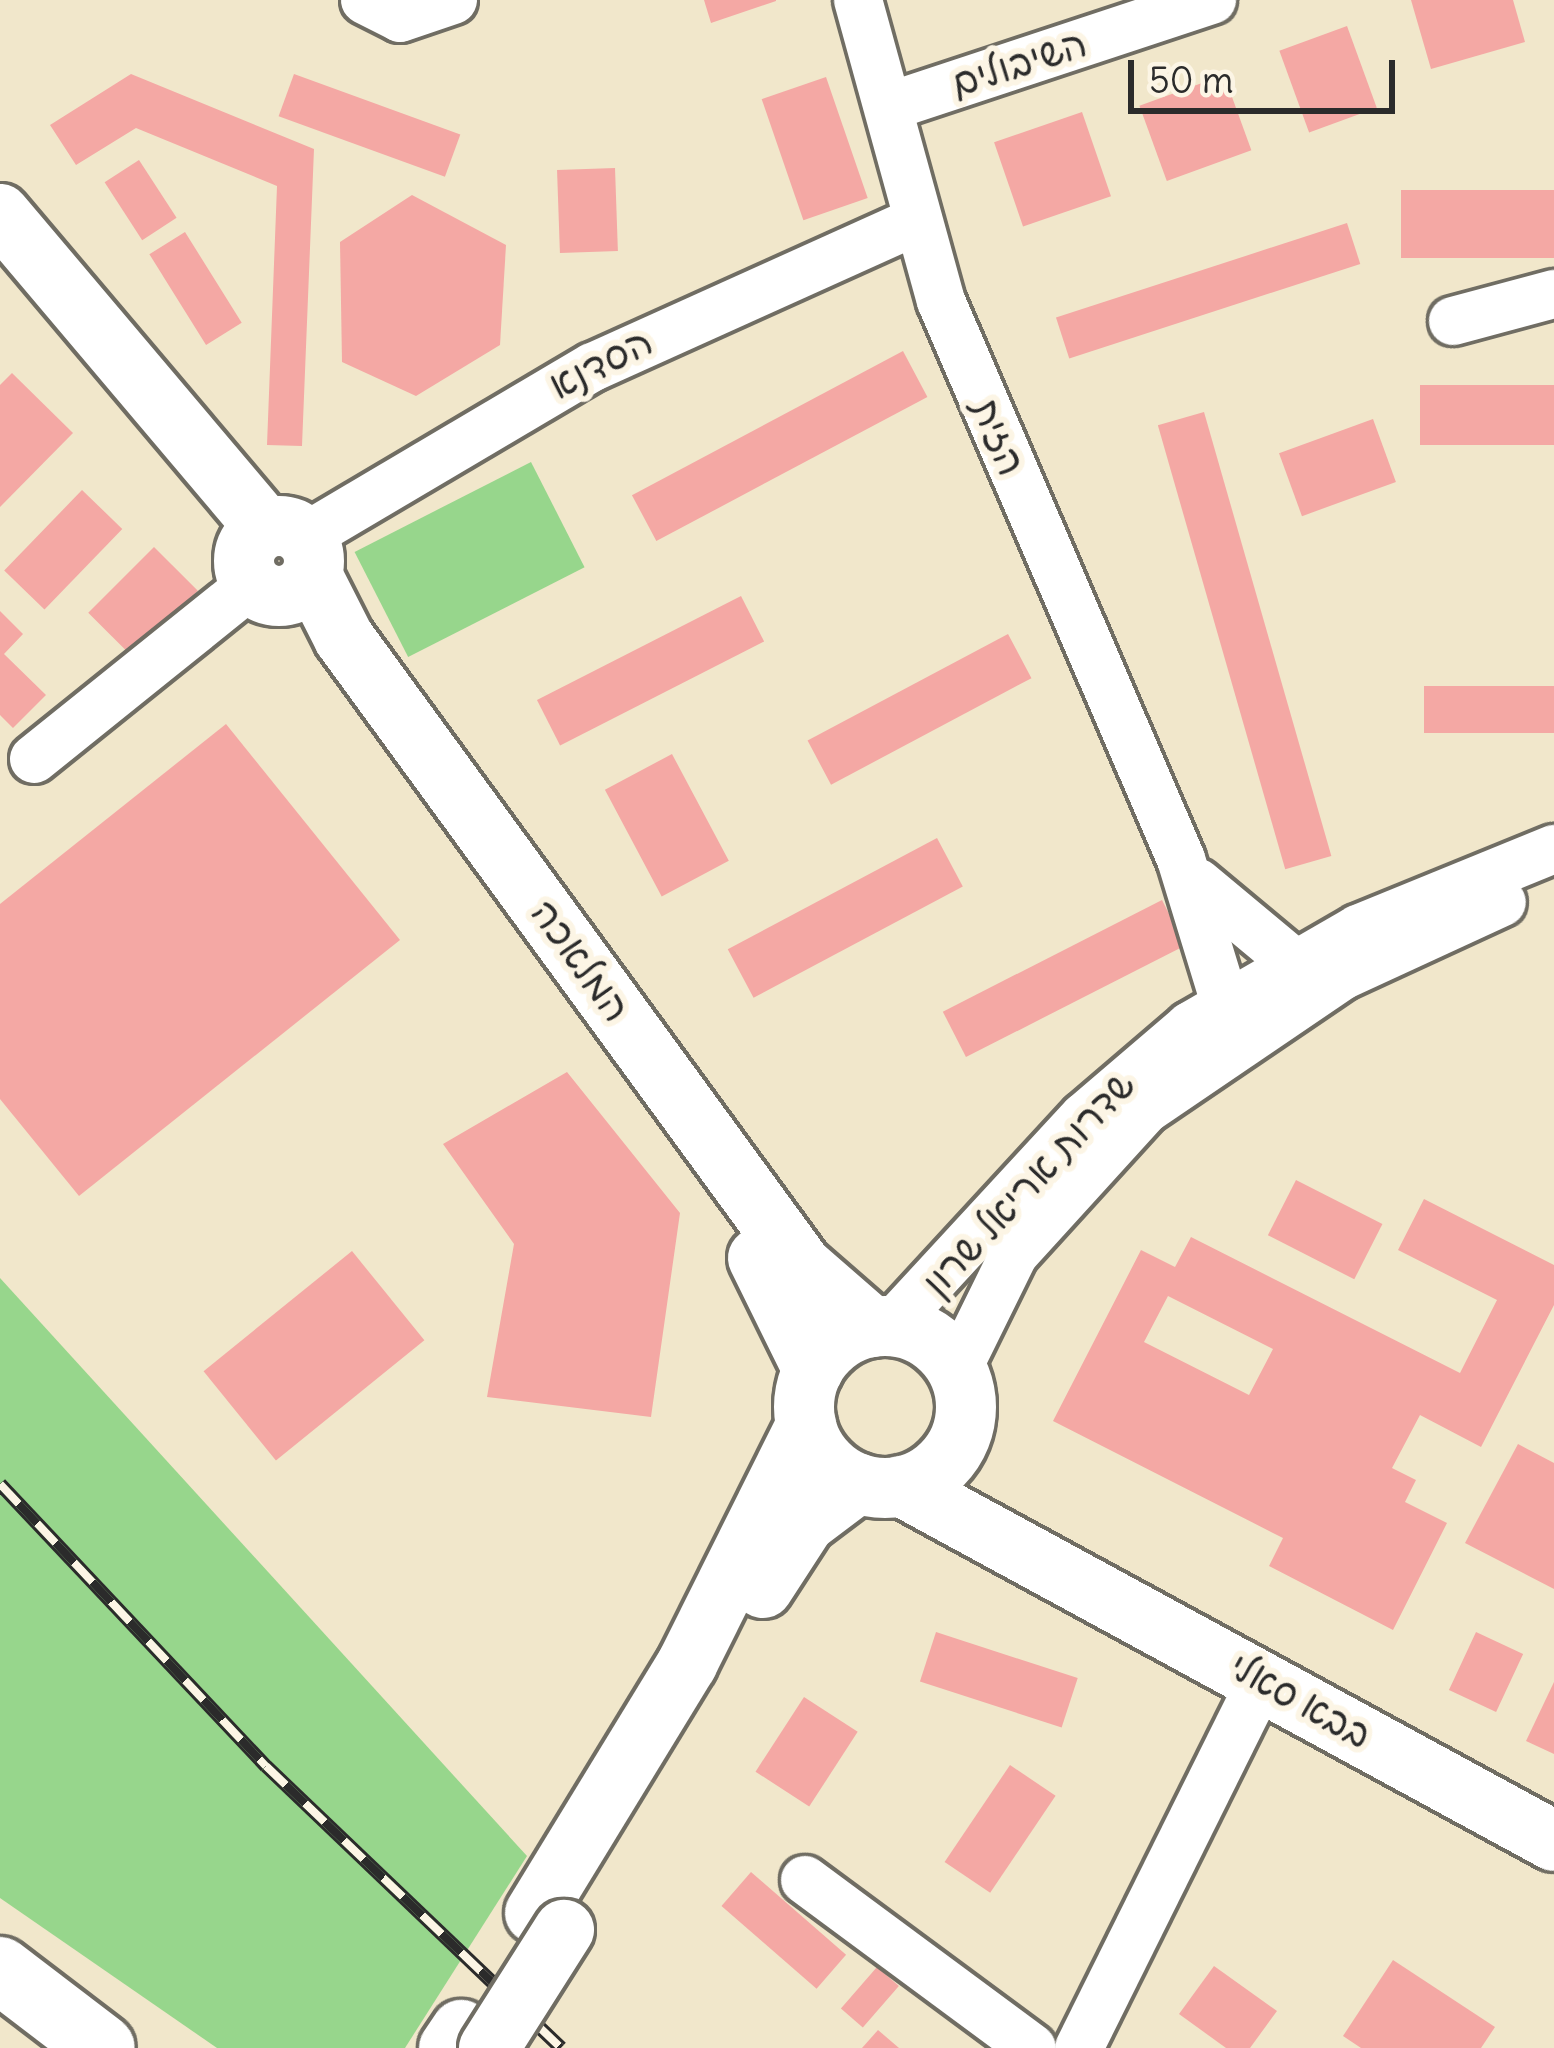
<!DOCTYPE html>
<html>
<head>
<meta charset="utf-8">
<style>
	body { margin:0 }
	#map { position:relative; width:1554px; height:2048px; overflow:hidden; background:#f1e7cb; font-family:Delius,"Playpen Sans Hebrew",sans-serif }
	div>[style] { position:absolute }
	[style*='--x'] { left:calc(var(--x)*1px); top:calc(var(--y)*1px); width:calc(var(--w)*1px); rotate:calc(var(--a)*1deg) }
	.green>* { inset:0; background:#97d68c; transform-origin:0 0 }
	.building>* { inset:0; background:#f4a8a4; transform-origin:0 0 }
	.roads { filter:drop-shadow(3px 0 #706d63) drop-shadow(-3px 0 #706d63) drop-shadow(0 3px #706d63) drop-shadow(0 -3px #706d63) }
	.minor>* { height:48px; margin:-24px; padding:0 24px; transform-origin:24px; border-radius:24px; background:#fff }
	.major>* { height:60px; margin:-30px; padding:0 30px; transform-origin:30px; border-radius:30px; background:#fff }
	.major>.ring { margin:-30px; padding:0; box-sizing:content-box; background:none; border:60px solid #fff; border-radius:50% }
	.highway>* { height:66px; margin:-33px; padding:0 33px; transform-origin:33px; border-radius:33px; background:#fff }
	.rail>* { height:14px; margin-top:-7px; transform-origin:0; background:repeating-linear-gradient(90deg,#fcf5e5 0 27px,#2b2b2b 0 54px); box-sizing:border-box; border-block:3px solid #2b2b2b }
	.bridges { filter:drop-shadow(3px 0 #706d63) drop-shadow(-3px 0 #706d63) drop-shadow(0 3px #706d63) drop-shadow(0 -3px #706d63) }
	.major-bridge>* { height:60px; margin:-30px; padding:0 30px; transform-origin:30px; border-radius:30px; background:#fff }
	span { translate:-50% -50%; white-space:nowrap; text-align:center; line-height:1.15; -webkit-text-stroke:12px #fcf5e5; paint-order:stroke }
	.street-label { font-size:39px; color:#2b2b2b }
	.scale { position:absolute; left:1128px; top:60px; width:267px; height:54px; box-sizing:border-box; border:6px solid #2b2b2b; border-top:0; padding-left:15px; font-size:36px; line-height:42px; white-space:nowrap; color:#2b2b2b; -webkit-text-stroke:9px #fcf5e5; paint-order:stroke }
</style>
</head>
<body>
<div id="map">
	<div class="green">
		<div style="left:531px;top:462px;width:118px;height:198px;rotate:63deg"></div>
		<div style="clip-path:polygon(0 1278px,527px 1856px,405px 2048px,217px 2048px,0 1898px)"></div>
	</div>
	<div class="building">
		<div style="clip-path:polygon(704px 0,776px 0,776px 1px,711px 23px)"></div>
		<div style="clip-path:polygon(1411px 0,1513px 0,1525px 42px,1431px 69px)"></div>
		<div style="left:1347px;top:26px;width:87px;height:72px;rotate:70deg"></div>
		<div style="clip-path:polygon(131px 74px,314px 149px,302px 446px,267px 445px,277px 186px,136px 128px,76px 165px,50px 125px)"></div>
		<div style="left:294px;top:74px;width:177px;height:45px;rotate:20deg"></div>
		<div style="left:1224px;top:75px;width:80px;height:90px;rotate:70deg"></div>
		<div style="left:826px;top:77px;width:128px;height:68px;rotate:71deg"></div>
		<div style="left:1082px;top:112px;width:89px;height:93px;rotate:71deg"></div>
		<div style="left:139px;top:160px;width:69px;height:41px;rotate:57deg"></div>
		<div style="left:615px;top:168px;width:83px;height:58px;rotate:88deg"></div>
		<div style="left:1554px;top:190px;width:68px;height:153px;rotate:90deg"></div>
		<div style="clip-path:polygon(412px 195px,506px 245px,500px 345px,416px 396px,342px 362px,340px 242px)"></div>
		<div style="left:1347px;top:223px;width:43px;height:306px;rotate:72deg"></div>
		<div style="left:185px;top:232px;width:107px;height:42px;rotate:58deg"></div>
		<div style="left:903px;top:351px;width:52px;height:307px;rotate:62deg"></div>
		<div style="clip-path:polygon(12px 373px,73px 433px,0 507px,0 385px)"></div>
		<div style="left:1554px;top:385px;width:60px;height:134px;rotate:90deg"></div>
		<div style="left:1204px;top:412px;width:462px;height:48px;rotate:74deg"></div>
		<div style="left:1373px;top:419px;width:67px;height:100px;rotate:70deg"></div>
		<div style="left:82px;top:490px;width:56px;height:112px;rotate:44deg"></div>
		<div style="left:154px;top:547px;width:62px;height:93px;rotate:45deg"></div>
		<div style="left:741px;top:596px;width:51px;height:229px;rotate:63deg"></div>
		<div style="clip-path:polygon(0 611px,23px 634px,4px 654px,46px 695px,13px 728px,0 715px)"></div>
		<div style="left:1008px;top:634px;width:50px;height:227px;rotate:62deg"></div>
		<div style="left:1554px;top:686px;width:47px;height:130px;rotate:90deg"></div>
		<div style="clip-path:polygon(226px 724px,400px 940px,79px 1196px,0 1099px,0 904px)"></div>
		<div style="left:672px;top:754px;width:121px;height:76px;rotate:62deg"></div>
		<div style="left:937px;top:838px;width:55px;height:237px;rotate:62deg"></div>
		<div style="left:1162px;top:900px;width:51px;height:246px;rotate:63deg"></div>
		<div style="clip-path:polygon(567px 1072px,680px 1213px,651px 1417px,487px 1397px,514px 1244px,443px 1144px)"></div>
		<div style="left:1296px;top:1180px;width:97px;height:62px;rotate:27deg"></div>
		<div style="clip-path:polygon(evenodd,1424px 1199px,1554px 1265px,1554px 1305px,1481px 1447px,1420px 1415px,1392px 1468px,1416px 1480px,1405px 1502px,1447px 1523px,1393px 1630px,1269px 1566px,1283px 1538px,1053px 1421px,1141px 1250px,1175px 1267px,1191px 1237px,1460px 1373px,1497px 1300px,1398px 1250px,1424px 1199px,1168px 1296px,1273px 1349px,1249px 1395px,1144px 1342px,1168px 1296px)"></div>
		<div style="left:352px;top:1251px;width:115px;height:191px;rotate:51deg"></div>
		<div style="clip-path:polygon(1518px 1444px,1554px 1463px,1554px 1589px,1465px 1543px)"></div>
		<div style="left:936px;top:1632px;width:149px;height:52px;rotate:18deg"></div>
		<div style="left:1476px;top:1632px;width:52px;height:64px;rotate:25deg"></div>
		<div style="clip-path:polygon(1554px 1682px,1554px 1754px,1526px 1741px)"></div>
		<div style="left:804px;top:1697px;width:64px;height:89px;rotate:33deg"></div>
		<div style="left:1010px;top:1765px;width:55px;height:117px;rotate:34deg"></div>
		<div style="left:751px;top:1872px;width:126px;height:45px;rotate:41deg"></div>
		<div style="clip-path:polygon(1393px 1960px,1495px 2027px,1481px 2048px,1361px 2048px,1343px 2036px)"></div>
		<div style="clip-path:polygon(1214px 1966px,1277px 2011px,1250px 2048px,1226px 2048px,1179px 2014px)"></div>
		<div style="left:877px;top:1967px;width:29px;height:55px;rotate:41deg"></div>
		<div style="clip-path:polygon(878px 2030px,899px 2048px,862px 2048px)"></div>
	</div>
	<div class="roads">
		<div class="minor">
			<div style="--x:365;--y:0;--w:39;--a:27"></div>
			<div style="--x:400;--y:18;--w:56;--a:-18.8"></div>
			<div style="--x:858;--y:0;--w:312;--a:74.6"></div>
			<div style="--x:941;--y:301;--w:607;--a:66.73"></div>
			<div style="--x:1181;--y:859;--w:151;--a:73"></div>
			<div style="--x:894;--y:105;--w:335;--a:-18.3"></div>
			<div style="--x:1453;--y:321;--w:105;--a:-15"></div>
			<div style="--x:305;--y:537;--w:334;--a:-30.6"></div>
			<div style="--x:593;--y:367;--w:352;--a:-24.3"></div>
			<div style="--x:34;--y:759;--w:280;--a:-38.8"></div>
			<div style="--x:1198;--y:883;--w:125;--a:39.8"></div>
			<div style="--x:890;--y:1327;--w:286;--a:-47.3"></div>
			<div style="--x:1084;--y:1117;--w:140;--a:-40.6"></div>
			<div style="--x:1190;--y:1026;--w:194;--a:-30"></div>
			<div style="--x:1358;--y:929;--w:212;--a:-22.2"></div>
			<div style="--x:957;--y:1370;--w:129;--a:-63.8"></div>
			<div style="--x:1014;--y:1254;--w:195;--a:-47.7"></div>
			<div style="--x:1145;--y:1110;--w:238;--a:-34.2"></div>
			<div style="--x:1342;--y:976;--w:176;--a:-24.8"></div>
			<div style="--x:805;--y:1880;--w:282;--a:36.5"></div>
			<div style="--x:1079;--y:2048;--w:411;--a:-63.6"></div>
		</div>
		<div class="major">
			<div style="--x:0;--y:214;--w:411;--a:49.8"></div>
			<div class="ring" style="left:244px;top:526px;width:10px;height:10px"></div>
			<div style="--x:312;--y:575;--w:71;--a:63.1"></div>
			<div style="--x:344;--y:638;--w:777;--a:53.9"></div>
			<div style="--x:802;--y:1266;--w:93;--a:41.1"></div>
			<div style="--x:758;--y:1258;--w:125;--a:63.8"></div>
			<div class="ring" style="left:804px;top:1326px;width:102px;height:102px"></div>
			<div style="--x:901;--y:1486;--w:743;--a:28.53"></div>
			<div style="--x:763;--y:1588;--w:77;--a:-57.1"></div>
			<div style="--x:805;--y:1523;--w:66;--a:-37"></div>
			<div style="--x:535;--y:1913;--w:292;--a:-58.6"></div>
			<div style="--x:687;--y:1664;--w:267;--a:-63.5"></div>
			<div style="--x:449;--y:2048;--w:22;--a:-56"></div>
		</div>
		<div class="highway">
			<div style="--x:0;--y:1970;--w:128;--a:37.4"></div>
		</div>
	</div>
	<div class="rail">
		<div style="--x:0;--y:1484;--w:388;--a:46.7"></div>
		<div style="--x:266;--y:1766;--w:408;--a:43.7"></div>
	</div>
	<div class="bridges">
		<div class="major-bridge">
			<div style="--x:489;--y:2048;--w:140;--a:-57.6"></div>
		</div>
	</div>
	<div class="street-label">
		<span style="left:1019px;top:64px;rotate:-18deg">השיבולים</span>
		<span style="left:601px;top:364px;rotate:-27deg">הסדנא</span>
		<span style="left:998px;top:437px;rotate:67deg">הזית</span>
		<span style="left:580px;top:961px;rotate:54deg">המלאכה</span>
		<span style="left:1029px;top:1184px;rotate:-47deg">שדרות אריאל שרון</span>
		<span style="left:1300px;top:1701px;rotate:29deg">בבא סאלי</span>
	</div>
	<div class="scale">50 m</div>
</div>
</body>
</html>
